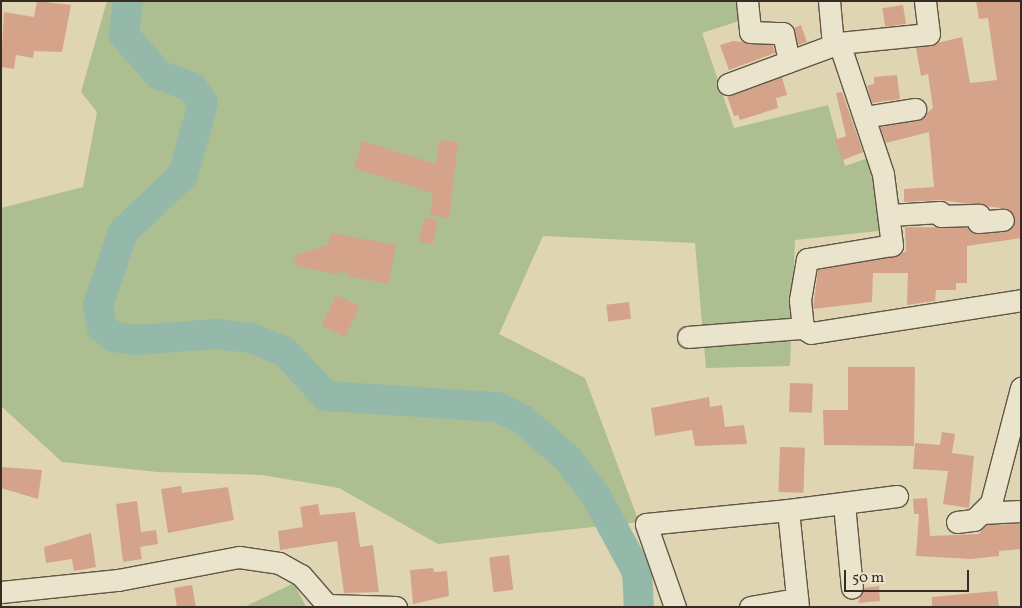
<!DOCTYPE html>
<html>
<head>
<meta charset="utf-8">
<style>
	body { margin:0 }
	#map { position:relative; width:1022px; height:608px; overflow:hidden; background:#e0d5b2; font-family:Vollkorn,serif }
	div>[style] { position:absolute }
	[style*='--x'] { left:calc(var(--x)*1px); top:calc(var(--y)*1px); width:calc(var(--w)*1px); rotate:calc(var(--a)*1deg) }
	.green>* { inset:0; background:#adbe90 }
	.river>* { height:30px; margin:-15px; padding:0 15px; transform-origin:15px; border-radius:15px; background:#94b9aa }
	.building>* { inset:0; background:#d4a389; transform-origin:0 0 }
	.roads { filter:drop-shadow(1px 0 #605646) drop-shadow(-1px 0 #605646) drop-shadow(0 1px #605646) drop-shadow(0 -1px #605646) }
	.minor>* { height:21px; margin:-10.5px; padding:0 10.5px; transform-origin:10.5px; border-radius:10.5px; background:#ebe4cd }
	span { translate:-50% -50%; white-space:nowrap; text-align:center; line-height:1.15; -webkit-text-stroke:5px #ebe4cd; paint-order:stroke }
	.frame { position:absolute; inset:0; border:2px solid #362c22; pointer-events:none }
	.scale { position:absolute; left:844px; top:570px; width:125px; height:22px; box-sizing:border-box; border:2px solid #362c22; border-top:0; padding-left:6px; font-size:15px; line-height:18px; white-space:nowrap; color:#362c22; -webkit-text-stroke:4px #ebe4cd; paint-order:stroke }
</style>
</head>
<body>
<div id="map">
	<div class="green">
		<div style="clip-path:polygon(107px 1px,744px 1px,745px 19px,702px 33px,734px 128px,828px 105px,845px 166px,883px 153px,896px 229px,795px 240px,790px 366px,706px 368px,695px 243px,543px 236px,499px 334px,585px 378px,639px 522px,438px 544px,339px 488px,262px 475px,158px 472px,62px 462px,1px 406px,1px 208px,83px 187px,97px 112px,81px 92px)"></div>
		<div style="clip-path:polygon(294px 583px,306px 607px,244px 607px)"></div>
	</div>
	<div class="river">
		<div style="--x:128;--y:1;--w:34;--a:97"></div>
		<div style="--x:124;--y:35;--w:53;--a:48.8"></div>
		<div style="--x:159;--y:75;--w:35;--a:20"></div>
		<div style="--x:192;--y:87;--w:19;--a:55"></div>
		<div style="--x:203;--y:103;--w:75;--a:105.5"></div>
		<div style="--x:183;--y:175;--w:83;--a:136.5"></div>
		<div style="--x:123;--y:232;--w:77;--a:108.9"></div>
		<div style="--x:98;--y:305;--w:22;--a:80"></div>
		<div style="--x:102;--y:327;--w:16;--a:40"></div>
		<div style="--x:114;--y:337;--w:22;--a:8"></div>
		<div style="--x:136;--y:340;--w:81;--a:-4.2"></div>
		<div style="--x:217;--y:334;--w:34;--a:7"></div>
		<div style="--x:251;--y:338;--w:35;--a:22"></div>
		<div style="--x:284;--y:351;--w:62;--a:47"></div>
		<div style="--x:326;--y:396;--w:172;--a:3.7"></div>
		<div style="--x:498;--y:407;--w:28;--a:27"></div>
		<div style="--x:523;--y:420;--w:58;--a:40.8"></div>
		<div style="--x:567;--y:458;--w:48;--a:52.7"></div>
		<div style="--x:596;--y:496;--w:86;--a:61.7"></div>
		<div style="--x:637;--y:572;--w:35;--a:87"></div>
	</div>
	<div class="building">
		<div style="clip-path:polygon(37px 1px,71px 5px,62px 52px,34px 51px,33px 58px,16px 55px,14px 69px,1px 67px,4px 12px,34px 17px)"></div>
		<div style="clip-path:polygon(976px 1px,1021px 1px,1021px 238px,967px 246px,967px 283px,956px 283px,956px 290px,936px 290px,935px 301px,907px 305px,908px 273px,873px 273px,872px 302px,813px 309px,818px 270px,899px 255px,906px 251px,905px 227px,967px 228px,979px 234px,1004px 232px,1014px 226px,1015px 219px,1008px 209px,940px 200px,904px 202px,904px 189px,934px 187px,929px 132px,886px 143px,880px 127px,917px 121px,933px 108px,928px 74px,921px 76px,916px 48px,962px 37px,970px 83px,997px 80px,988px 18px,979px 19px)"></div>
		<div style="left:903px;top:5px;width:19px;height:21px;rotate:81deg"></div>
		<div style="clip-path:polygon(801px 25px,807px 42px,798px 45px,794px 28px)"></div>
		<div style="clip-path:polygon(733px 41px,773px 45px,775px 53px,729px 70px,720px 45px)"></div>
		<div style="clip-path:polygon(897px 75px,900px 99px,872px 103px,867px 86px,874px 84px,874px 77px)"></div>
		<div style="clip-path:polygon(782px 77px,787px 95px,776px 98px,778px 108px,740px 120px,738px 115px,734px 116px,727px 96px)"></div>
		<div style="clip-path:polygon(842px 92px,863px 152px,843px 160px,835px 140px,846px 136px,836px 93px)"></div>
		<div style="clip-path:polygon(439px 140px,458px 142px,449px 218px,430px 215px,433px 193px,354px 168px,362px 141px,436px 164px)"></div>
		<div style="left:424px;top:218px;width:14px;height:24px;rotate:12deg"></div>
		<div style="clip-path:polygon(330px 233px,396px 245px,388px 284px,345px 275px,348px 270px,336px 274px,298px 266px,294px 256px,328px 245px)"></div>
		<div style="left:336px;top:295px;width:26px;height:34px;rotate:25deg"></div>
		<div style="left:629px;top:302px;width:17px;height:23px;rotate:83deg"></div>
		<div style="clip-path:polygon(848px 367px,915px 367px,914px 446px,824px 445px,823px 410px,848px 410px)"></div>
		<div style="left:790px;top:383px;width:23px;height:29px;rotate:2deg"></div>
		<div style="clip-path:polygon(709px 397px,710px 407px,722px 405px,725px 427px,744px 425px,747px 444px,695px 446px,692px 430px,655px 436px,651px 408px)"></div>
		<div style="clip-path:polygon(942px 432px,955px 434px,952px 453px,974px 456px,969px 508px,943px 504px,948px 471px,913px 469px,915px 443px,940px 445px)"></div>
		<div style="left:780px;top:447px;width:25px;height:45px;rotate:2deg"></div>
		<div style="clip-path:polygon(1px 467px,42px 470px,38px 499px,1px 488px)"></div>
		<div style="clip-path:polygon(181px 486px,182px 493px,228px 487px,234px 520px,168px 533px,161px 489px)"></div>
		<div style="clip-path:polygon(927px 498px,930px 536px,979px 534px,986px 525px,1021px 524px,1021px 549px,999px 551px,999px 556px,971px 559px,916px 556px,919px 514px,914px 514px,913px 499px)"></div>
		<div style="clip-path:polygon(137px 501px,141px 532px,156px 530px,158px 544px,140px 547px,142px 559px,123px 562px,116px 504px)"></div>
		<div style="clip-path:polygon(318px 504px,320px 515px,355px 512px,360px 547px,373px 545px,379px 592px,344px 593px,337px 541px,280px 550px,278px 531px,303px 527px,300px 507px)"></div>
		<div style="clip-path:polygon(91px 533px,96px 567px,74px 571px,72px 559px,46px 563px,44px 547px)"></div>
		<div style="left:509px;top:555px;width:35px;height:20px;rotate:83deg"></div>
		<div style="clip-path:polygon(433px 568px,434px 572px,447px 571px,449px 596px,413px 604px,410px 570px)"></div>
		<div style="clip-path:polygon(192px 585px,196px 607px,177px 607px,174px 588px)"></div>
		<div style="clip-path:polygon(879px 586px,880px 601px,858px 603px,864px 588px)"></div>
		<div style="clip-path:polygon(997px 591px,999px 607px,932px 607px,932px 597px)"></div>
	</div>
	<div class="roads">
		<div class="minor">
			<div style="--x:747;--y:1;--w:31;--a:84"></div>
			<div style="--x:750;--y:32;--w:33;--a:2"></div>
			<div style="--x:783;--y:33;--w:29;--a:78"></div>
			<div style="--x:829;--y:1;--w:44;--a:84.8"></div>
			<div style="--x:839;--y:43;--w:90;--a:-5.7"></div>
			<div style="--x:929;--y:34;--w:33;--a:-97"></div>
			<div style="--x:728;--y:84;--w:118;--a:-20.3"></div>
			<div style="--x:839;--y:43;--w:138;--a:71.4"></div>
			<div style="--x:883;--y:174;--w:72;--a:82.8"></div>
			<div style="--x:892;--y:245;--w:86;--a:170.6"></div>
			<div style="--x:807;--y:259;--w:42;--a:99.7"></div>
			<div style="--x:800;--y:300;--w:28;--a:84"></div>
			<div style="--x:864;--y:117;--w:52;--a:-8.9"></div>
			<div style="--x:890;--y:215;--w:50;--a:-3.4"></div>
			<div style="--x:940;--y:212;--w:4;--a:76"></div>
			<div style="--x:941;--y:216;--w:38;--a:-2"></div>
			<div style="--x:979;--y:215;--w:7;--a:98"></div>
			<div style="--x:978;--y:222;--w:25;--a:-5"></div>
			<div style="--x:803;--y:328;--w:9;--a:32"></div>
			<div style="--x:811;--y:333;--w:213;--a:-8.9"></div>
			<div style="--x:688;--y:337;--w:115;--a:-4.5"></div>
			<div style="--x:844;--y:504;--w:84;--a:84.6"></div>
			<div style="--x:788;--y:510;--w:110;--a:-7.3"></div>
			<div style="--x:981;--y:513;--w:40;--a:-2.9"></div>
			<div style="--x:957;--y:522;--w:17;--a:-7"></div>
			<div style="--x:974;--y:520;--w:24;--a:-45"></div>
			<div style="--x:991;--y:503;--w:119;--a:-75.4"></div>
			<div style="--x:1;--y:592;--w:118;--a:-5.9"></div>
			<div style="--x:118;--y:580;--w:123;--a:-10.8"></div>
			<div style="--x:239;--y:557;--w:40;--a:8.5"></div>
			<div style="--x:279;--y:563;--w:25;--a:29"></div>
			<div style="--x:301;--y:575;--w:40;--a:49"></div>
			<div style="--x:327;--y:605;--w:69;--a:1.7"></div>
			<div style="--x:675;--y:607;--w:88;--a:-109.3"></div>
			<div style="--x:646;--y:524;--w:143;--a:-5.6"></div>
			<div style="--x:788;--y:510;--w:98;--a:84.1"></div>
			<div style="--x:750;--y:607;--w:48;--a:-9.7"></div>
		</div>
	</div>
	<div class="frame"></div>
	<div class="scale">50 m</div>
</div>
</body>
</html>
